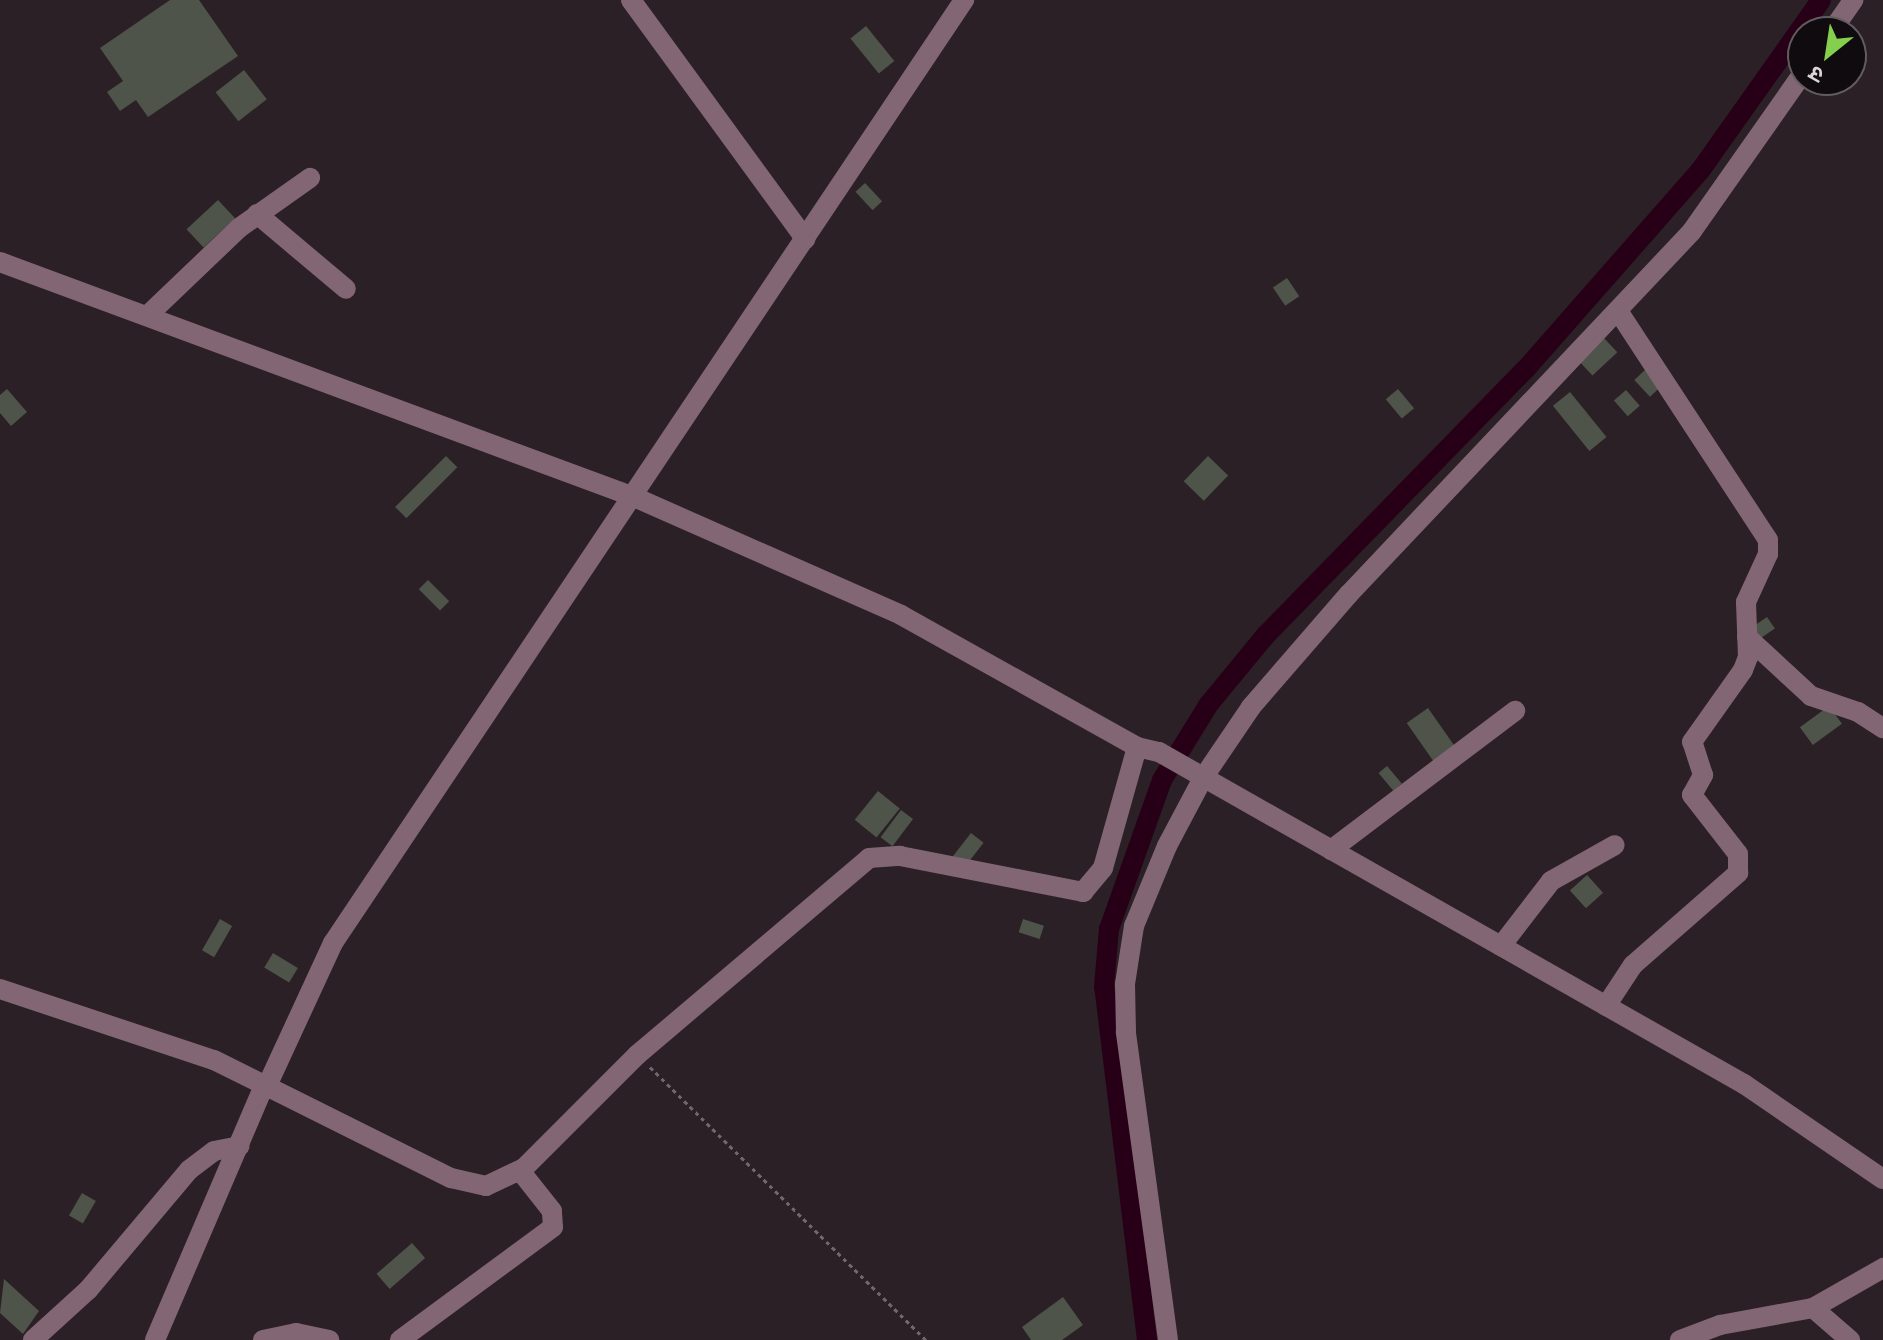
<!DOCTYPE html>
<html>
<head>
<meta charset="utf-8">
<style>
	body { margin:0 }
	#map { position:relative; width:1883px; height:1340px; overflow:hidden; background:#2b2025; font-family:"Archivo Narrow","Noto Sans Devanagari",sans-serif }
	div>[style] { position:absolute }
	[style*='--x'] { left:calc(var(--x)*1px); top:calc(var(--y)*1px); width:calc(var(--w)*1px); rotate:calc(var(--a)*1deg) }
	.canal>* { height:20px; margin:-10px; padding:0 10px; transform-origin:10px; border-radius:10px; background:#270018 }
	.building>* { inset:0; background:#4e544a; transform-origin:0 0 }
	.path>* { height:3px; margin-top:-1.5px; transform-origin:0; background:repeating-linear-gradient(90deg,#71676c 0 4px,transparent 0 8px) }
	.minor>* { height:20px; margin:-10px; padding:0 10px; transform-origin:10px; border-radius:10px; background:#836674 }
	.minor-bridge>* { height:20px; margin:-10px; padding:0 10px; transform-origin:10px; border-radius:10px; background:#836674 }
	span { translate:-50% -50%; white-space:nowrap; text-align:center; line-height:1.15; -webkit-text-stroke:8px #100b0e; paint-order:stroke }
	.north { position:absolute; left:1787px; top:16px; width:80px; height:80px; box-sizing:border-box; background:#100b0e; border:2px solid #625b5f; border-radius:50%; rotate:210deg; font-size:22px; font-weight:700; line-height:32px; text-align:center; color:#dcd4d8 }
	.north::after { content:''; display:block; margin:auto; width:28px; height:36px; background:#84cf4d; clip-path:polygon(50% 0,100% 100%,50% 72%,0 100%) }
</style>
</head>
<body>
<div id="map">
	<div class="canal">
		<div style="--x:1147;--y:1340;--w:356;--a:-96.9"></div>
		<div style="--x:1104;--y:987;--w:58;--a:-85.1"></div>
		<div style="--x:1109;--y:929;--w:158;--a:-70.4"></div>
		<div style="--x:1162;--y:780;--w:89;--a:-58.3"></div>
		<div style="--x:1209;--y:704;--w:88;--a:-50.5"></div>
		<div style="--x:1265;--y:636;--w:372;--a:-45.7"></div>
		<div style="--x:1525;--y:370;--w:265;--a:-48.7"></div>
		<div style="--x:1700;--y:171;--w:209;--a:-54.7"></div>
	</div>
	<div class="building">
		<div style="clip-path:polygon(170px 0,199px 0,238px 56px,148px 117px,136px 100px,120px 111px,107px 92px,123px 81px,100px 48px)"></div>
		<div style="left:866px;top:26px;width:45px;height:20px;rotate:51deg"></div>
		<div style="left:244px;top:70px;width:37px;height:36px;rotate:52deg"></div>
		<div style="left:865px;top:183px;width:25px;height:13px;rotate:47deg"></div>
		<div style="left:218px;top:200px;width:25px;height:43px;rotate:47deg"></div>
		<div style="left:1287px;top:278px;width:22px;height:17px;rotate:56deg"></div>
		<div style="left:1603px;top:337px;width:21px;height:34px;rotate:47deg"></div>
		<div style="left:1646px;top:369px;width:23px;height:16px;rotate:47deg"></div>
		<div style="clip-path:polygon(7px 389px,27px 412px,11px 426px,0 413px,0 395px)"></div>
		<div style="left:1398px;top:389px;width:25px;height:16px;rotate:50deg"></div>
		<div style="left:1626px;top:390px;width:21px;height:16px;rotate:49deg"></div>
		<div style="left:1570px;top:392px;width:58px;height:22px;rotate:51deg"></div>
		<div style="left:446px;top:456px;width:16px;height:72px;rotate:45deg"></div>
		<div style="left:1208px;top:456px;width:28px;height:35px;rotate:44deg"></div>
		<div style="left:428px;top:580px;width:30px;height:13px;rotate:45deg"></div>
		<div style="left:1767px;top:617px;width:14px;height:24px;rotate:56deg"></div>
		<div style="left:1829px;top:706px;width:22px;height:36px;rotate:54deg"></div>
		<div style="left:1428px;top:708px;width:47px;height:26px;rotate:55deg"></div>
		<div style="left:1387px;top:766px;width:23px;height:11px;rotate:50deg"></div>
		<div style="left:878px;top:791px;width:28px;height:37px;rotate:39deg"></div>
		<div style="left:901px;top:810px;width:15px;height:34px;rotate:37deg"></div>
		<div style="left:971px;top:833px;width:16px;height:30px;rotate:38deg"></div>
		<div style="left:1587px;top:875px;width:24px;height:23px;rotate:48deg"></div>
		<div style="left:220px;top:919px;width:14px;height:36px;rotate:30deg"></div>
		<div style="left:1023px;top:919px;width:22px;height:14px;rotate:18deg"></div>
		<div style="left:273px;top:953px;width:29px;height:17px;rotate:31deg"></div>
		<div style="left:82px;top:1193px;width:16px;height:26px;rotate:30deg"></div>
		<div style="left:412px;top:1243px;width:20px;height:47px;rotate:49deg"></div>
		<div style="clip-path:polygon(4px 1279px,39px 1311px,23px 1334px,0 1313px)"></div>
		<div style="clip-path:polygon(1063px 1297px,1083px 1325px,1062px 1340px,1031px 1340px,1022px 1327px)"></div>
	</div>
	<div class="path">
		<div style="--x:650;--y:1067;--w:388;--a:44.7"></div>
	</div>
	<div class="minor">
		<div style="--x:631;--y:0;--w:296;--a:53.9"></div>
		<div style="--x:1831;--y:32;--w:39;--a:-55"></div>
		<div style="--x:257;--y:214;--w:116;--a:40.1"></div>
		<div style="--x:0;--y:262;--w:676;--a:20.34"></div>
		<div style="--x:634;--y:497;--w:292;--a:23.8"></div>
		<div style="--x:901;--y:615;--w:270;--a:29.2"></div>
		<div style="--x:1137;--y:747;--w:23;--a:13"></div>
		<div style="--x:1159;--y:752;--w:673;--a:29.58"></div>
		<div style="--x:1744;--y:1084;--w:168;--a:34.4"></div>
		<div style="--x:147;--y:316;--w:127;--a:-43.7"></div>
		<div style="--x:239;--y:228;--w:87;--a:-35.2"></div>
		<div style="--x:1747;--y:637;--w:87;--a:42.7"></div>
		<div style="--x:1811;--y:696;--w:50;--a:18.8"></div>
		<div style="--x:1858;--y:712;--w:30;--a:33"></div>
		<div style="--x:1331;--y:850;--w:231;--a:-37.1"></div>
		<div style="--x:1501;--y:946;--w:82;--a:-52.4"></div>
		<div style="--x:1551;--y:881;--w:73;--a:-29.4"></div>
		<div style="--x:0;--y:989;--w:225;--a:18.4"></div>
		<div style="--x:214;--y:1060;--w:265;--a:26.5"></div>
		<div style="--x:451;--y:1178;--w:36;--a:13"></div>
		<div style="--x:486;--y:1186;--w:42;--a:-25.3"></div>
		<div style="--x:524;--y:1168;--w:160;--a:-45"></div>
		<div style="--x:637;--y:1055;--w:304;--a:-40.3"></div>
		<div style="--x:869;--y:858;--w:31;--a:-4"></div>
		<div style="--x:900;--y:856;--w:187;--a:11.1"></div>
		<div style="--x:1083;--y:892;--w:31;--a:-50"></div>
		<div style="--x:1103;--y:868;--w:126;--a:-74.3"></div>
		<div style="--x:1606;--y:1006;--w:49;--a:-56.6"></div>
		<div style="--x:1633;--y:965;--w:140;--a:-41.2"></div>
		<div style="--x:1738;--y:873;--w:19;--a:-90"></div>
		<div style="--x:1738;--y:854;--w:75;--a:-127.9"></div>
		<div style="--x:1692;--y:795;--w:23;--a:-61"></div>
		<div style="--x:1703;--y:775;--w:35;--a:-108"></div>
		<div style="--x:1692;--y:742;--w:88;--a:-54.7"></div>
		<div style="--x:1743;--y:670;--w:14;--a:-69"></div>
		<div style="--x:1748;--y:657;--w:55;--a:-92.1"></div>
		<div style="--x:1746;--y:602;--w:53;--a:-65.4"></div>
		<div style="--x:1768;--y:554;--w:14;--a:-90"></div>
		<div style="--x:1768;--y:540;--w:274;--a:-123.2"></div>
		<div style="--x:267;--y:1083;--w:5;--a:101"></div>
		<div style="--x:266;--y:1088;--w:160;--a:-65.2"></div>
		<div style="--x:333;--y:943;--w:1135;--a:-56.21"></div>
		<div style="--x:1813;--y:1308;--w:49;--a:40.9"></div>
		<div style="--x:33;--y:1340;--w:74;--a:-42.3"></div>
		<div style="--x:88;--y:1290;--w:157;--a:-49.9"></div>
		<div style="--x:189;--y:1170;--w:31;--a:-37"></div>
		<div style="--x:214;--y:1151;--w:26;--a:-11"></div>
		<div style="--x:155;--y:1340;--w:269;--a:-66.8"></div>
		<div style="--x:263;--y:1340;--w:34;--a:-12"></div>
		<div style="--x:296;--y:1333;--w:34;--a:12"></div>
		<div style="--x:400;--y:1340;--w:190;--a:-36.4"></div>
		<div style="--x:553;--y:1227;--w:16;--a:-94"></div>
		<div style="--x:552;--y:1211;--w:48;--a:-128.3"></div>
		<div style="--x:522;--y:1173;--w:7;--a:180"></div>
		<div style="--x:1168;--y:1340;--w:311;--a:-97.8"></div>
		<div style="--x:1126;--y:1032;--w:48;--a:-91.2"></div>
		<div style="--x:1125;--y:984;--w:59;--a:-81.2"></div>
		<div style="--x:1134;--y:926;--w:87;--a:-67.6"></div>
		<div style="--x:1167;--y:846;--w:77;--a:-62.1"></div>
		<div style="--x:1203;--y:778;--w:86;--a:-55.9"></div>
		<div style="--x:1251;--y:707;--w:150;--a:-49.1"></div>
		<div style="--x:1349;--y:594;--w:499;--a:-46.6"></div>
		<div style="--x:1692;--y:231;--w:193;--a:-54.9"></div>
		<div style="--x:1680;--y:1340;--w:43;--a:-20.6"></div>
		<div style="--x:1720;--y:1325;--w:95;--a:-10.4"></div>
		<div style="--x:1813;--y:1308;--w:81;--a:-29.7"></div>
	</div>
	<div class="minor-bridge">
		<div style="--x:261;--y:1093;--w:12;--a:-59"></div>
	</div>
	<div class="north">उ</div>
</div>
</body>
</html>
